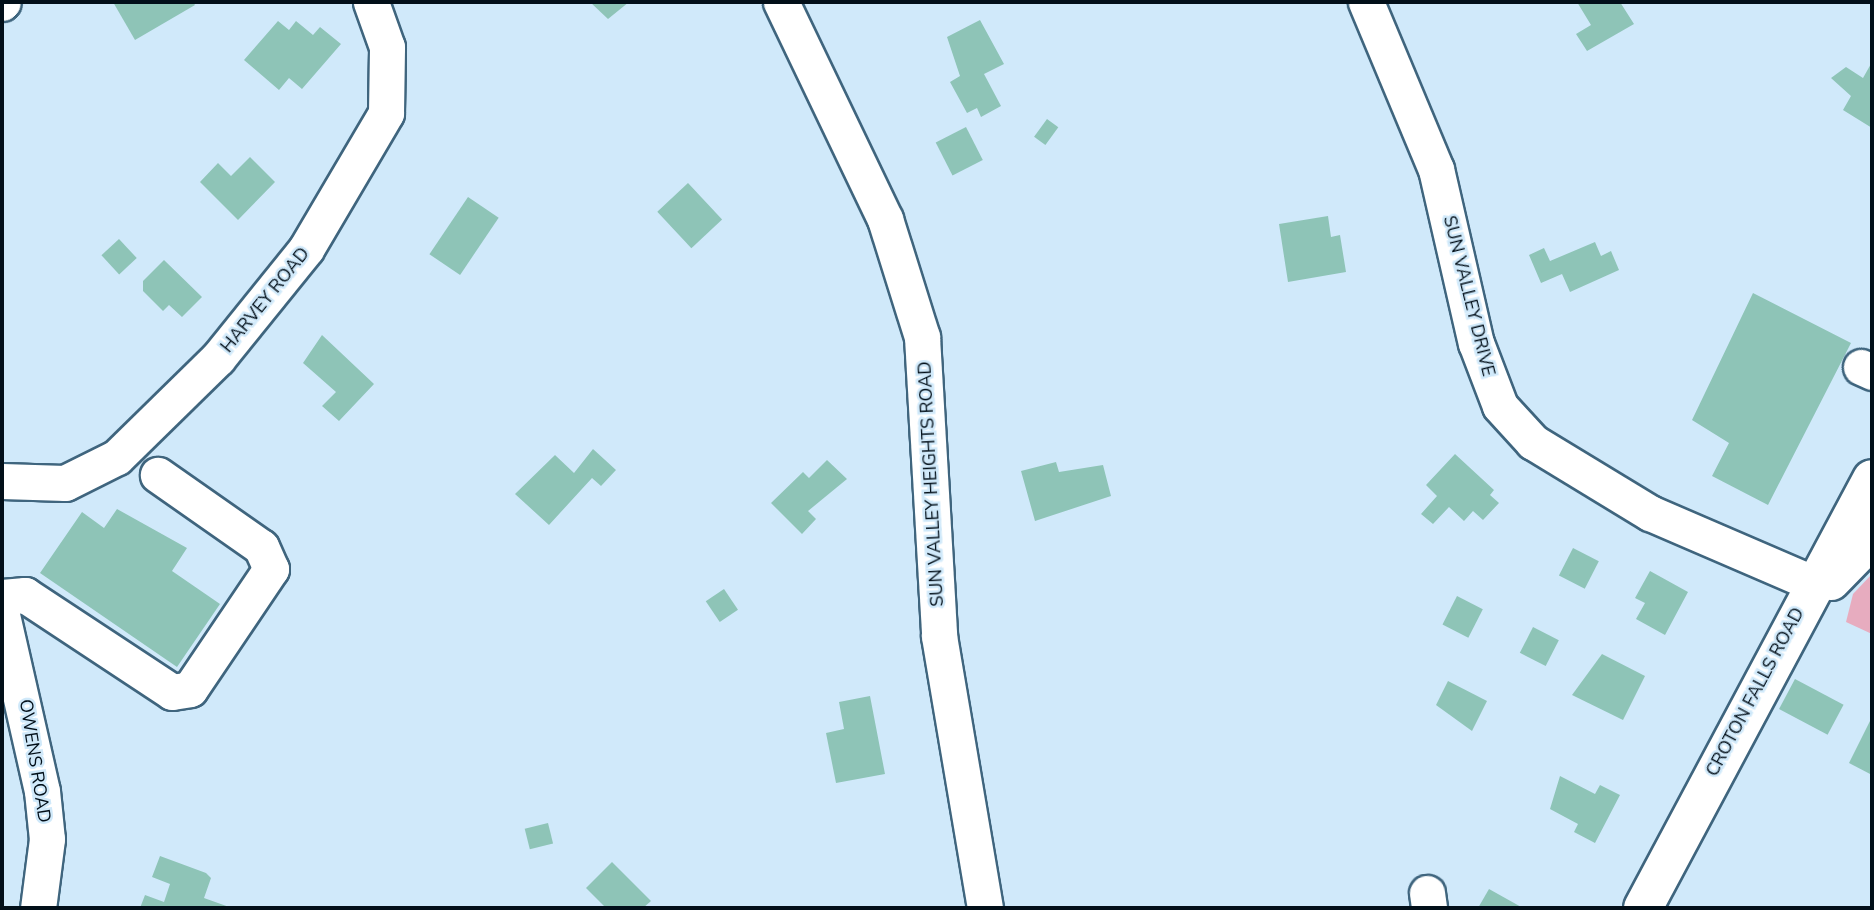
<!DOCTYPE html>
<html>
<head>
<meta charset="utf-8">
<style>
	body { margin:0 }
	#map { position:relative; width:1874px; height:910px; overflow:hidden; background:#d0e9fa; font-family:"Nunito Sans",sans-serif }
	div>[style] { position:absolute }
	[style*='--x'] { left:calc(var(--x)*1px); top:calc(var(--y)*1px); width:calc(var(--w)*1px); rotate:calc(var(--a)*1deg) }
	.green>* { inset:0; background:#e7acbf }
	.building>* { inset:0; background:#8ec4b7; transform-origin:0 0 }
	.roads { filter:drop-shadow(2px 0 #3f657e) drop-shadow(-2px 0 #3f657e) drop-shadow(0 2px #3f657e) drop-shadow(0 -2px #3f657e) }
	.minor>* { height:35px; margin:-17.5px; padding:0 17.5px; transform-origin:17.5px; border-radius:17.5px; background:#fff }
	.major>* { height:38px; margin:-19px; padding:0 19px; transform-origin:19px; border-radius:19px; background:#fff }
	span { translate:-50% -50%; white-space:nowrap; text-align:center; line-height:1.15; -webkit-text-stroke:5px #d0e9fa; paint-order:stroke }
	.street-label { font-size:18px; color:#020f19 }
	.frame { position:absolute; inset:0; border:4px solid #020f19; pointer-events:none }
</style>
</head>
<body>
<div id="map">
	<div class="green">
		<div style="clip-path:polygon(1872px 574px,1872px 634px,1846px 622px,1853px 594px)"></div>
	</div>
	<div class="building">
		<div style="clip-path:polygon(113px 2px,193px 2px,195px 5px,135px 40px)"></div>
		<div style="clip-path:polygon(590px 2px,629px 2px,608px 19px)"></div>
		<div style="clip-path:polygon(1577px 2px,1620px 2px,1634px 24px,1587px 51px,1576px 34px,1591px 25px)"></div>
		<div style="clip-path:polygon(980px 20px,1004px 64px,984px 74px,1001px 106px,981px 117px,977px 108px,967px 113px,950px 82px,960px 76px,947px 37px)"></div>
		<div style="clip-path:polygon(278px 21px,289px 30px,296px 21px,313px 35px,320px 27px,341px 44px,302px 89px,289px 78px,279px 90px,244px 60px)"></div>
		<div style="clip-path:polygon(1872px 62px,1872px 128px,1843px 110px,1851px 96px,1831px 78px,1846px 67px,1863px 78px)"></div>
		<div style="left:1047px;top:119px;width:14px;height:22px;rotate:36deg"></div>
		<div style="left:966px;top:127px;width:37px;height:34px;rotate:63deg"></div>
		<div style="clip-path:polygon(250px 157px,275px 182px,238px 220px,200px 182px,218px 163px,231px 176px)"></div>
		<div style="left:688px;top:183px;width:50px;height:42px;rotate:47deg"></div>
		<div style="left:468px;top:197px;width:37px;height:69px;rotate:34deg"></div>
		<div style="clip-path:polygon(1328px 216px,1331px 237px,1340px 235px,1346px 272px,1288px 282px,1279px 224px)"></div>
		<div style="left:119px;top:239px;width:26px;height:24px;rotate:47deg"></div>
		<div style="clip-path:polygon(1595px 242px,1601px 256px,1611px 251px,1619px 270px,1570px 292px,1562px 274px,1541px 283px,1529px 255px,1544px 248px,1550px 261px)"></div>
		<div style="clip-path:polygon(164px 260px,202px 297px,182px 317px,169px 305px,163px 311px,143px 291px,143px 281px)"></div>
		<div style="clip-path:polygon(1753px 293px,1851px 343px,1768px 505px,1712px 476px,1729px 443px,1692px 420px)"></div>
		<div style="clip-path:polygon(322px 335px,374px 384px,339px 421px,322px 406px,336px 392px,303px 363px)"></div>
		<div style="clip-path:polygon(593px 449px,616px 470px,601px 486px,592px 478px,549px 525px,515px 494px,555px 455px,574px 473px)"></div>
		<div style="clip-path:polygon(1455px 454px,1494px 490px,1490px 495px,1499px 503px,1483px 520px,1473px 511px,1464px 521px,1449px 507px,1433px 524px,1421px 514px,1437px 496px,1426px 485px)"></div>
		<div style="clip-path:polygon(827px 460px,847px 479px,808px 511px,816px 519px,802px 534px,771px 503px,803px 472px,809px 478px)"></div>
		<div style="clip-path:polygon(1056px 462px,1059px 472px,1103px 465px,1111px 496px,1035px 521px,1021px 471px)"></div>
		<div style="clip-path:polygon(117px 509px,187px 548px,172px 571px,220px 604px,177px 667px,40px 573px,82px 512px,104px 528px)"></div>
		<div style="left:1573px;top:548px;width:29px;height:31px;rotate:27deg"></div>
		<div style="clip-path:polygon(1650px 571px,1688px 592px,1665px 635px,1636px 619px,1645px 603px,1635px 598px)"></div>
		<div style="left:724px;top:589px;width:25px;height:22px;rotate:56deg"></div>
		<div style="left:1457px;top:596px;width:29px;height:32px;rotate:27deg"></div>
		<div style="left:1533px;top:627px;width:29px;height:29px;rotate:27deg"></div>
		<div style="clip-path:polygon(1602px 654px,1645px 676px,1623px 720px,1572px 695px)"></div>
		<div style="left:1795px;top:679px;width:55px;height:34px;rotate:28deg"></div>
		<div style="clip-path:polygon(1448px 681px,1487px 701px,1472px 731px,1436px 705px)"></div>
		<div style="clip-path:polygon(870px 696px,885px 774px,836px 783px,826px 733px,844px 729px,839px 702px)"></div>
		<div style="clip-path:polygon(1872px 717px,1872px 775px,1849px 763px)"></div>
		<div style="clip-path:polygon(1560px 776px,1595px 794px,1600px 785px,1620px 795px,1595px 843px,1574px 832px,1578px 824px,1550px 809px)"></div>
		<div style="left:548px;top:823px;width:21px;height:24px;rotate:76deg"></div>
		<div style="clip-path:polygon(160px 856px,206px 873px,211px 878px,204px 898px,232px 908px,140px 908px,145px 895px,164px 902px,170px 884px,152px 877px)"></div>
		<div style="clip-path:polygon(612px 862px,651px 901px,643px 908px,606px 908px,586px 888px)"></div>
		<div style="clip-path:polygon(1489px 889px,1523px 908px,1478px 908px)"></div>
	</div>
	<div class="roads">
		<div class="minor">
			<div style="--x:781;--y:2;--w:241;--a:64.4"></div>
			<div style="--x:885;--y:219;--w:124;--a:72.6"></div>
			<div style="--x:922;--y:337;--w:299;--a:86.7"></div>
			<div style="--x:939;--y:636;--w:276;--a:80.4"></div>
			<div style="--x:1366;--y:2;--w:181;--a:67.3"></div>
			<div style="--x:1436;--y:169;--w:179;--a:77.1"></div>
			<div style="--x:1476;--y:343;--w:67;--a:69.1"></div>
			<div style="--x:1500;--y:406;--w:49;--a:47.5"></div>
			<div style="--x:1533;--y:442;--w:137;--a:31.3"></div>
			<div style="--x:1650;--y:513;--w:180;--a:23.3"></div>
			<div style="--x:2;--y:3;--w:1;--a:-45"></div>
			<div style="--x:1861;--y:367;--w:12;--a:24"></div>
			<div style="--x:2;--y:481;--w:63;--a:1.8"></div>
			<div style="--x:65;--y:483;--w:58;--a:-26.6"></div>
			<div style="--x:117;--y:457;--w:141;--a:-44.4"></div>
			<div style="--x:218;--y:358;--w:140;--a:-51.1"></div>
			<div style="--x:306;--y:249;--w:158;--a:-59.5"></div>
			<div style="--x:386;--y:113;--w:66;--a:-89.1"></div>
			<div style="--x:387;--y:47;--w:48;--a:-109.6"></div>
			<div style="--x:2;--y:597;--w:23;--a:-5"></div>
			<div style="--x:25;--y:595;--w:176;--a:33.4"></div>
			<div style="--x:172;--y:692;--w:18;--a:-9"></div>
			<div style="--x:190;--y:689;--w:145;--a:-56"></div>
			<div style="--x:271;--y:569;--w:24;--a:-114"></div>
			<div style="--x:261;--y:547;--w:126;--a:-145"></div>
			<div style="--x:2;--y:615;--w:180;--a:77.2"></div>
			<div style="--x:42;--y:791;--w:48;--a:84.1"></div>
			<div style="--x:47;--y:839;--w:70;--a:97.4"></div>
			<div style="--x:1427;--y:893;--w:15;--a:82"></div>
		</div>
		<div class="major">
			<div style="--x:1831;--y:581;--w:59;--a:-45.7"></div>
			<div style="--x:1643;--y:908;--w:486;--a:-61.9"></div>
		</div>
	</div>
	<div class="street-label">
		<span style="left:1469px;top:296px;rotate:76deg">SUN VALLEY DRIVE</span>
		<span style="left:265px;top:300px;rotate:-51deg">HARVEY ROAD</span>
		<span style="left:931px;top:484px;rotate:-93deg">SUN VALLEY HEIGHTS ROAD</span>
		<span style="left:1755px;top:692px;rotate:-62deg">CROTON FALLS ROAD</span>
		<span style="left:35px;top:761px;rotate:81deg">OWENS ROAD</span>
	</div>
	<div class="frame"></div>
</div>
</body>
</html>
